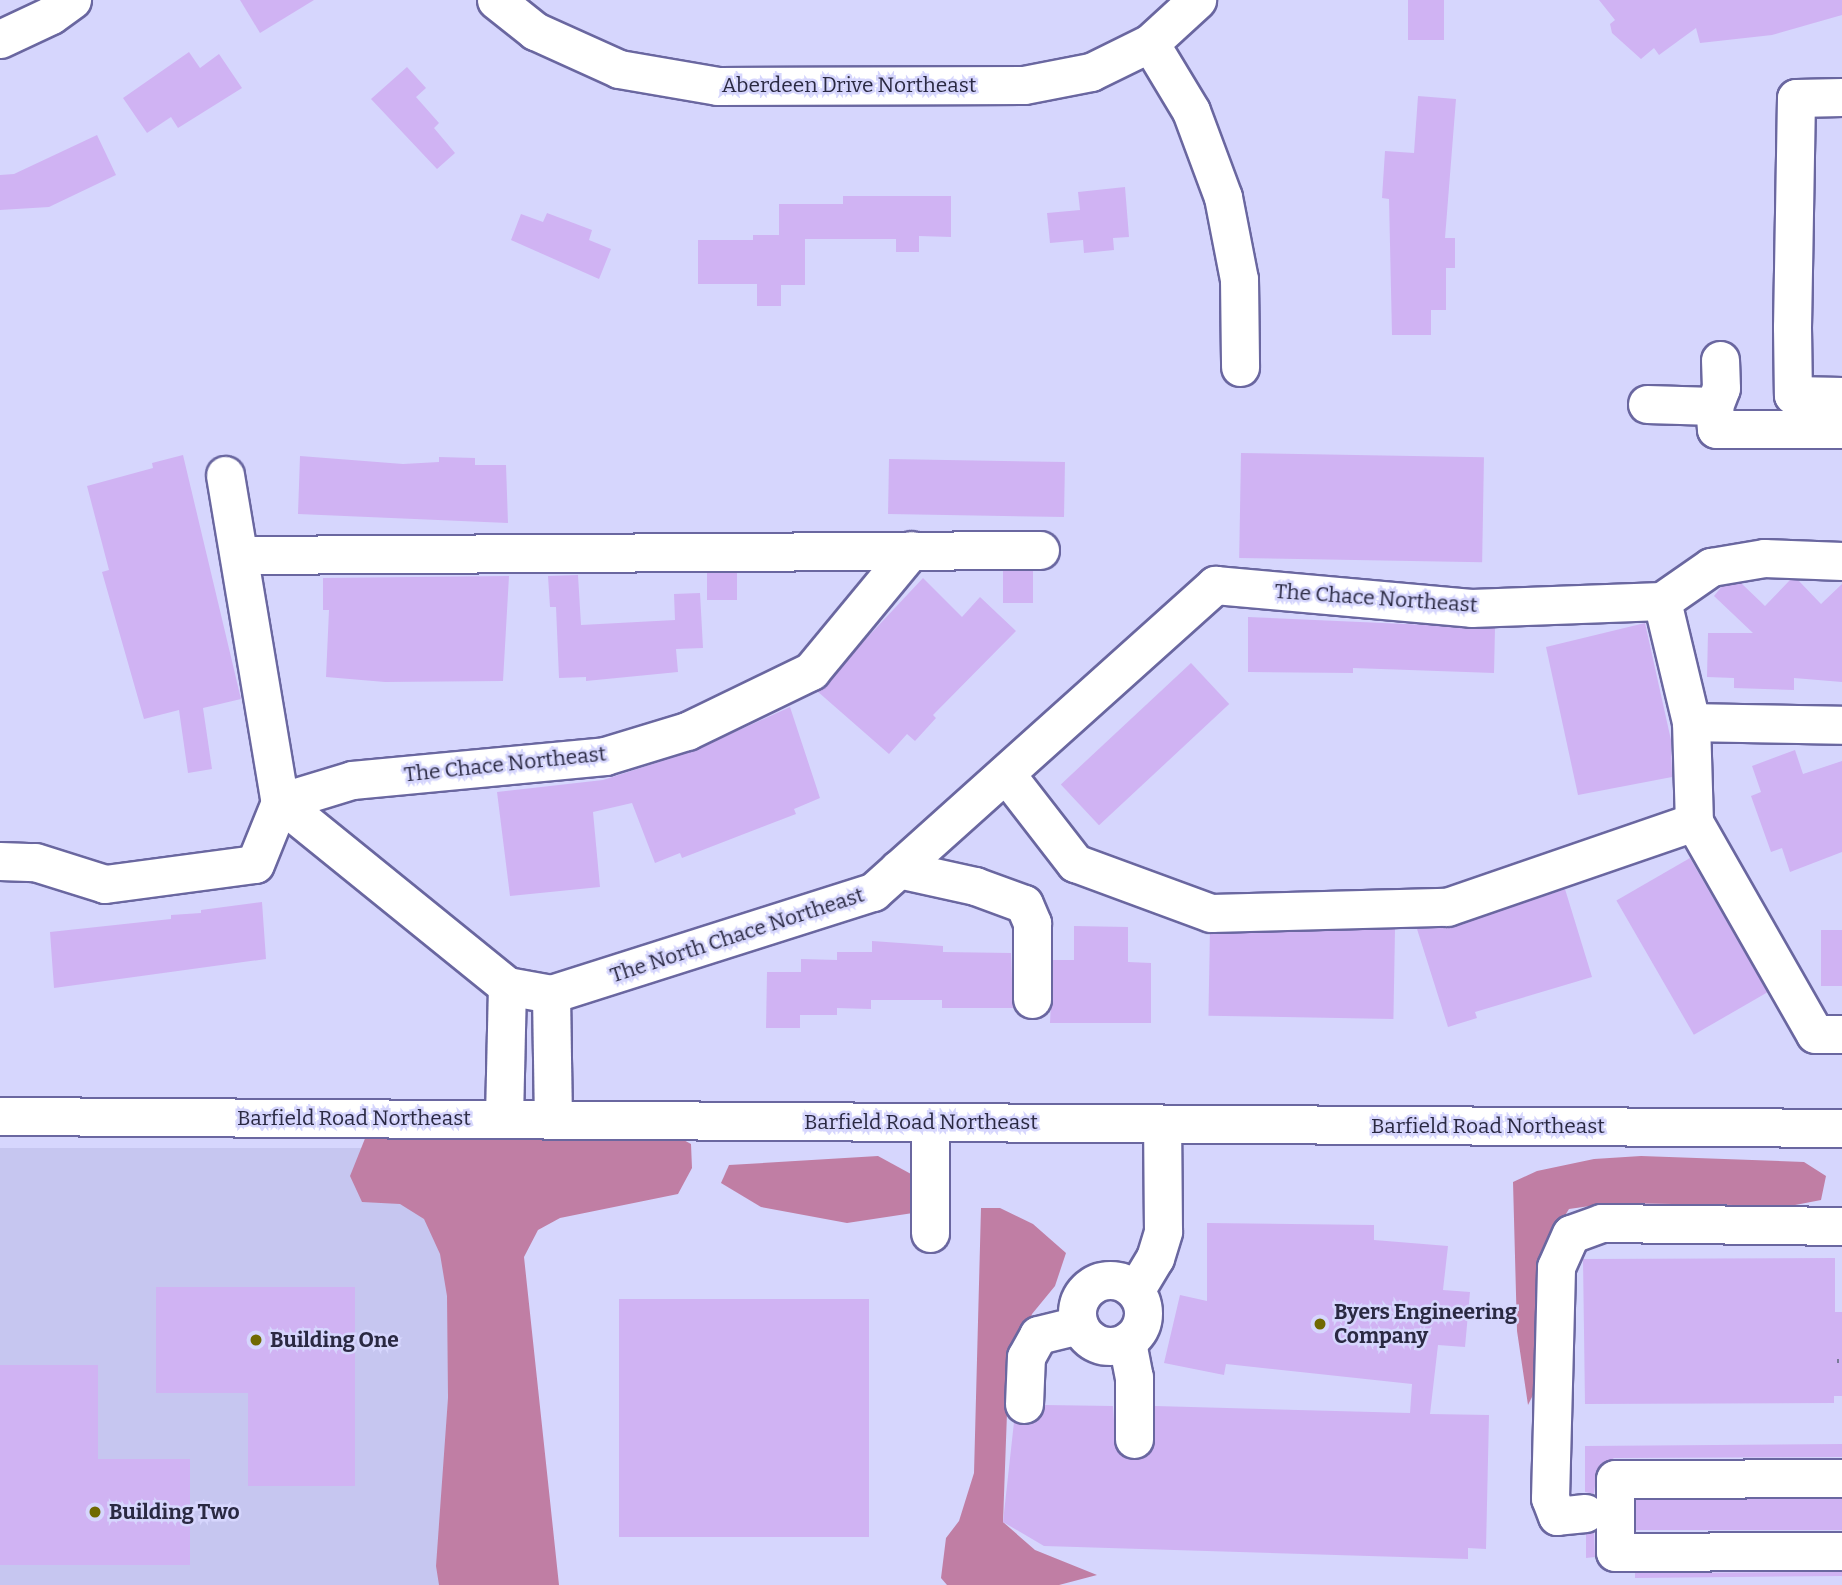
<!DOCTYPE html>
<html>
<head>
<meta charset="utf-8">
<style>
	body { margin:0 }
	#map { position:relative; width:1842px; height:1585px; overflow:hidden; background:#d6d6fd; font-family:Bitter,serif }
	div>[style] { position:absolute }
	[style*='--x'] { left:calc(var(--x)*1px); top:calc(var(--y)*1px); width:calc(var(--w)*1px); rotate:calc(var(--a)*1deg) }
	.built>* { inset:0; background:#c6c6f0; transform-origin:0 0 }
	.forest>* { inset:0; background:#c07ea4 }
	.building>* { inset:0; background:#d0b3f3; transform-origin:0 0 }
	.path>* { height:4.5px; margin-top:-2.25px; transform-origin:0; background:repeating-linear-gradient(90deg,#7a7a99 0 2px,transparent 0 7px) }
	.roads { filter:drop-shadow(2px 0 #6a67a0) drop-shadow(-2px 0 #6a67a0) drop-shadow(0 2px #6a67a0) drop-shadow(0 -2px #6a67a0) }
	.minor>* { height:37px; margin:-18.5px; padding:0 18.5px; transform-origin:18.5px; border-radius:18.5px; background:#fff }
	.minor>.ring { margin:-18.5px; padding:0; box-sizing:content-box; background:none; border:37px solid #fff; border-radius:50% }
	.dots>* { width:19px; height:19px; translate:-50% -50%; box-sizing:border-box; border:4px solid #d6d6fd; border-radius:50% }
	span { translate:-50% -50%; white-space:nowrap; text-align:center; line-height:1.15; -webkit-text-stroke:5px #d6d6fd; paint-order:stroke }
	.street-label { font-size:21px; color:#2a2942 }
	.poi-label { font-size:21px; color:#2a2942; font-weight:700 }
	.left { translate:0 -50%; text-align:left }
</style>
</head>
<body>
<div id="map">
	<div class="built">
		<div style="left:0;top:1148px;width:457px;height:437px"></div>
	</div>
	<div class="forest">
		<div style="clip-path:polygon(368px 1131px,669px 1132px,691px 1144px,692px 1168px,678px 1194px,560px 1218px,538px 1230px,524px 1257px,559px 1585px,439px 1585px,436px 1566px,448px 1398px,447px 1296px,440px 1254px,424px 1219px,400px 1204px,362px 1202px,350px 1176px)"></div>
		<div style="clip-path:polygon(878px 1156px,911px 1174px,913px 1213px,847px 1223px,761px 1207px,721px 1183px,729px 1165px)"></div>
		<div style="clip-path:polygon(1641px 1156px,1804px 1162px,1826px 1176px,1821px 1200px,1790px 1206px,1611px 1203px,1569px 1209px,1551px 1238px,1538px 1385px,1528px 1405px,1517px 1331px,1513px 1182px,1537px 1171px,1594px 1159px)"></div>
		<div style="clip-path:polygon(981px 1208px,1000px 1208px,1033px 1224px,1066px 1253px,1055px 1286px,1032px 1314px,1014px 1365px,1007px 1413px,1003px 1522px,1035px 1550px,1097px 1575px,1059px 1585px,947px 1585px,941px 1578px,946px 1538px,959px 1521px,974px 1473px)"></div>
	</div>
	<div class="building">
		<div style="clip-path:polygon(240px 0,314px 0,260px 33px)"></div>
		<div style="left:1408px;top:0;width:36px;height:40px"></div>
		<div style="clip-path:polygon(1599px 0,1842px 0,1842px 15px,1772px 35px,1700px 43px,1696px 28px,1659px 55px,1654px 48px,1641px 59px,1612px 33px,1610px 24px,1615px 20px)"></div>
		<div style="clip-path:polygon(189px 52px,200px 68px,219px 54px,242px 88px,178px 128px,171px 117px,147px 133px,123px 98px)"></div>
		<div style="clip-path:polygon(407px 67px,426px 88px,416px 97px,439px 123px,434px 128px,455px 153px,437px 169px,371px 99px)"></div>
		<div style="clip-path:polygon(1418px 96px,1456px 99px,1445px 238px,1455px 238px,1455px 268px,1446px 268px,1446px 310px,1431px 310px,1431px 335px,1392px 335px,1389px 199px,1382px 198px,1385px 151px,1414px 153px)"></div>
		<div style="clip-path:polygon(97px 135px,116px 175px,49px 207px,0 210px,0 175px,14px 174px)"></div>
		<div style="clip-path:polygon(1125px 187px,1129px 237px,1113px 238px,1114px 250px,1084px 253px,1083px 240px,1050px 243px,1047px 213px,1080px 210px,1078px 192px)"></div>
		<div style="clip-path:polygon(843px 196px,951px 196px,951px 237px,919px 236px,919px 252px,896px 252px,896px 239px,805px 239px,805px 285px,781px 285px,781px 306px,757px 306px,757px 284px,698px 284px,698px 240px,753px 240px,753px 235px,779px 235px,779px 204px,843px 204px)"></div>
		<div style="clip-path:polygon(547px 213px,592px 230px,589px 240px,611px 249px,599px 279px,511px 240px,521px 214px,543px 222px)"></div>
		<div style="left:1241px;top:453px;width:243px;height:105px;rotate:1deg"></div>
		<div style="clip-path:polygon(183px 455px,241px 699px,203px 708px,212px 769px,188px 773px,179px 710px,144px 719px,102px 572px,109px 570px,87px 486px,153px 468px,152px 463px)"></div>
		<div style="clip-path:polygon(300px 456px,403px 464px,439px 462px,439px 457px,475px 458px,475px 465px,506px 465px,508px 523px,298px 514px)"></div>
		<div style="left:889px;top:459px;width:176px;height:55px;rotate:1deg"></div>
		<div style="left:1033px;top:571px;width:32px;height:30px;rotate:90deg"></div>
		<div style="left:707px;top:573px;width:30px;height:27px"></div>
		<div style="clip-path:polygon(578px 575px,581px 625px,675px 620px,674px 594px,700px 593px,703px 648px,676px 649px,678px 672px,586px 681px,586px 677px,559px 678px,556px 607px,550px 607px,548px 576px)"></div>
		<div style="clip-path:polygon(509px 576px,503px 681px,385px 682px,326px 677px,329px 610px,323px 610px,323px 578px)"></div>
		<div style="clip-path:polygon(923px 578px,962px 617px,980px 597px,1016px 631px,933px 715px,936px 718px,915px 741px,907px 734px,889px 754px,817px 691px)"></div>
		<div style="clip-path:polygon(1790px 580px,1798px 580px,1821px 604px,1842px 584px,1842px 682px,1794px 678px,1794px 690px,1734px 688px,1734px 678px,1707px 677px,1708px 633px,1753px 633px,1714px 596px,1722px 586px,1741px 583px,1765px 606px)"></div>
		<div style="clip-path:polygon(1248px 617px,1495px 628px,1494px 673px,1353px 668px,1353px 673px,1248px 672px)"></div>
		<div style="clip-path:polygon(1645px 623px,1671px 740px,1672px 777px,1578px 795px,1546px 647px)"></div>
		<div style="left:1191px;top:663px;width:56px;height:178px;rotate:47deg"></div>
		<div style="clip-path:polygon(790px 707px,820px 798px,794px 809px,796px 814px,682px 858px,680px 853px,655px 863px,632px 803px,593px 812px,600px 887px,510px 896px,497px 792px,603px 780px,693px 751px)"></div>
		<div style="clip-path:polygon(1795px 750px,1803px 774px,1842px 761px,1842px 852px,1790px 872px,1782px 848px,1771px 852px,1751px 796px,1761px 792px,1752px 766px)"></div>
		<div style="left:1690px;top:858px;width:155px;height:85px;rotate:60deg"></div>
		<div style="clip-path:polygon(1565px 889px,1592px 977px,1475px 1012px,1477px 1018px,1448px 1027px,1417px 929px,1453px 927px)"></div>
		<div style="clip-path:polygon(262px 902px,266px 959px,54px 988px,50px 932px,171px 919px,171px 915px,201px 913px,201px 910px)"></div>
		<div style="clip-path:polygon(1074px 926px,1128px 927px,1128px 962px,1151px 963px,1151px 1023px,1050px 1023px,1053px 960px,1074px 960px)"></div>
		<div style="left:1395px;top:929px;width:90px;height:185px;rotate:91deg"></div>
		<div style="left:1821px;top:930px;width:21px;height:56px"></div>
		<div style="clip-path:polygon(872px 941px,943px 946px,943px 952px,1011px 953px,1013px 1008px,942px 1008px,942px 1000px,871px 1000px,871px 1009px,837px 1008px,837px 1015px,800px 1015px,800px 1028px,766px 1028px,767px 972px,801px 972px,801px 959px,837px 960px,837px 952px,872px 952px)"></div>
		<div style="clip-path:polygon(1207px 1223px,1374px 1225px,1374px 1240px,1448px 1246px,1443px 1290px,1470px 1292px,1465px 1347px,1438px 1345px,1430px 1414px,1489px 1415px,1486px 1549px,1468px 1548px,1468px 1559px,1044px 1546px,1003px 1522px,1014px 1422px,1034px 1422px,1045px 1405px,1113px 1406px,1116px 1449px,1133px 1460px,1152px 1449px,1155px 1406px,1410px 1413px,1412px 1384px,1226px 1364px,1224px 1375px,1164px 1363px,1180px 1295px,1207px 1301px)"></div>
		<div style="clip-path:polygon(1835px 1258px,1835px 1312px,1842px 1312px,1842px 1396px,1834px 1396px,1834px 1403px,1585px 1404px,1583px 1259px)"></div>
		<div style="clip-path:polygon(156px 1287px,355px 1287px,355px 1486px,248px 1486px,248px 1393px,156px 1393px)"></div>
		<div style="left:619px;top:1299px;width:250px;height:238px"></div>
		<div style="clip-path:polygon(0 1365px,98px 1365px,98px 1459px,190px 1459px,190px 1565px,0 1565px)"></div>
		<div style="clip-path:polygon(1842px 1444px,1842px 1457px,1614px 1458px,1597px 1469px,1594px 1494px,1585px 1492px,1585px 1446px)"></div>
		<div style="left:1842px;top:1499px;width:31px;height:206px;rotate:90deg"></div>
		<div style="clip-path:polygon(1594px 1531px,1595px 1557px,1586px 1558px,1586px 1534px)"></div>
		<div style="clip-path:polygon(1842px 1572px,1842px 1576px,1635px 1578px,1635px 1573px)"></div>
	</div>
	<div class="path">
		<div style="--x:1837;--y:1361;--w:5;--a:0"></div>
	</div>
	<div class="roads">
		<div class="minor">
			<div style="--x:496;--y:0;--w:50;--a:38.5"></div>
			<div style="--x:535;--y:31;--w:92;--a:24.3"></div>
			<div style="--x:619;--y:69;--w:99;--a:9.8"></div>
			<div style="--x:717;--y:86;--w:307;--a:-0.2"></div>
			<div style="--x:1024;--y:85;--w:68;--a:-11"></div>
			<div style="--x:1091;--y:72;--w:66;--a:-26.2"></div>
			<div style="--x:1150;--y:43;--w:64;--a:-42.5"></div>
			<div style="--x:0;--y:39;--w:56;--a:-25.2"></div>
			<div style="--x:51;--y:15;--w:26;--a:-36"></div>
			<div style="--x:1150;--y:43;--w:79;--a:58.9"></div>
			<div style="--x:1191;--y:111;--w:92;--a:69.6"></div>
			<div style="--x:1223;--y:197;--w:84;--a:79"></div>
			<div style="--x:1239;--y:279;--w:88;--a:89.3"></div>
			<div style="--x:1842;--y:97;--w:46;--a:178.8"></div>
			<div style="--x:1796;--y:98;--w:229;--a:91"></div>
			<div style="--x:1792;--y:327;--w:68;--a:89.2"></div>
			<div style="--x:1793;--y:395;--w:49;--a:1.2"></div>
			<div style="--x:1647;--y:404;--w:67;--a:1.7"></div>
			<div style="--x:1714;--y:406;--w:23;--a:85"></div>
			<div style="--x:1716;--y:429;--w:126;--a:0"></div>
			<div style="--x:1714;--y:406;--w:19;--a:-69"></div>
			<div style="--x:1721;--y:388;--w:28;--a:-92"></div>
			<div style="--x:225;--y:475;--w:332;--a:80.5"></div>
			<div style="--x:280;--y:802;--w:292;--a:39"></div>
			<div style="--x:507;--y:986;--w:45;--a:10.3"></div>
			<div style="--x:551;--y:994;--w:338;--a:-17.6"></div>
			<div style="--x:873;--y:892;--w:460;--a:-41.9"></div>
			<div style="--x:1215;--y:585;--w:257;--a:5.1"></div>
			<div style="--x:1471;--y:608;--w:191;--a:-2.1"></div>
			<div style="--x:239;--y:555;--w:801;--a:-0.36"></div>
			<div style="--x:1662;--y:601;--w:124;--a:76.5"></div>
			<div style="--x:1691;--y:722;--w:100;--a:88.3"></div>
			<div style="--x:1694;--y:822;--w:244;--a:60.3"></div>
			<div style="--x:1815;--y:1034;--w:27;--a:0"></div>
			<div style="--x:1662;--y:601;--w:60;--a:-34.8"></div>
			<div style="--x:1711;--y:567;--w:54;--a:-9.6"></div>
			<div style="--x:1764;--y:558;--w:78;--a:2.2"></div>
			<div style="--x:1691;--y:722;--w:151;--a:1.1"></div>
			<div style="--x:1006;--y:774;--w:113;--a:52.2"></div>
			<div style="--x:1075;--y:863;--w:145;--a:20.2"></div>
			<div style="--x:1211;--y:913;--w:236;--a:-1.5"></div>
			<div style="--x:1447;--y:907;--w:261;--a:-19"></div>
			<div style="--x:0;--y:861;--w:35;--a:2"></div>
			<div style="--x:35;--y:862;--w:73;--a:17.4"></div>
			<div style="--x:105;--y:884;--w:151;--a:-7.6"></div>
			<div style="--x:255;--y:864;--w:67;--a:-68"></div>
			<div style="--x:280;--y:802;--w:75;--a:-17"></div>
			<div style="--x:352;--y:780;--w:254;--a:-5.4"></div>
			<div style="--x:605;--y:756;--w:86;--a:-17"></div>
			<div style="--x:687;--y:731;--w:138;--a:-25.8"></div>
			<div style="--x:811;--y:671;--w:157;--a:-50.4"></div>
			<div style="--x:898;--y:869;--w:79;--a:12.4"></div>
			<div style="--x:975;--y:886;--w:52;--a:20.2"></div>
			<div style="--x:1024;--y:904;--w:21;--a:67"></div>
			<div style="--x:1032;--y:923;--w:76;--a:90"></div>
			<div style="--x:551;--y:994;--w:125;--a:89.1"></div>
			<div style="--x:0;--y:1116;--w:1842;--a:0.37"></div>
			<div style="--x:504;--y:1118;--w:132;--a:-88.7"></div>
			<div style="--x:930;--y:1123;--w:110;--a:90"></div>
			<div class="ring" style="left:1077px;top:1280px;width:29px;height:29px"></div>
			<div style="--x:1135;--y:1291;--w:39;--a:-59"></div>
			<div style="--x:1155;--y:1258;--w:28;--a:-73"></div>
			<div style="--x:1163;--y:1231;--w:107;--a:-90.5"></div>
			<div style="--x:1127;--y:1342;--w:36;--a:79"></div>
			<div style="--x:1134;--y:1377;--w:62;--a:90"></div>
			<div style="--x:1024;--y:1404;--w:47;--a:-87.6"></div>
			<div style="--x:1026;--y:1357;--w:25;--a:-61"></div>
			<div style="--x:1038;--y:1335;--w:42;--a:-13.7"></div>
			<div style="--x:1842;--y:1478;--w:227;--a:179.7"></div>
			<div style="--x:1615;--y:1479;--w:73;--a:90"></div>
			<div style="--x:1615;--y:1552;--w:227;--a:-0.3"></div>
			<div style="--x:1585;--y:1513;--w:28;--a:174"></div>
			<div style="--x:1557;--y:1516;--w:19;--a:-111"></div>
			<div style="--x:1550;--y:1498;--w:231;--a:-88.5"></div>
			<div style="--x:1556;--y:1267;--w:36;--a:-66"></div>
			<div style="--x:1571;--y:1234;--w:32;--a:-20"></div>
			<div style="--x:1601;--y:1223;--w:241;--a:0.7"></div>
		</div>
	</div>
	<div class="dots">
		<div style="left:1320px;top:1324px;background:#706901"></div>
		<div style="left:256px;top:1340px;background:#706901"></div>
		<div style="left:95px;top:1512px;background:#706901"></div>
	</div>
	<div class="street-label">
		<span style="left:849px;top:85px">Aberdeen Drive Northeast</span>
		<span style="left:1376px;top:598px;rotate:4deg">The Chace Northeast</span>
		<span style="left:505px;top:764px;rotate:-6deg">The Chace Northeast</span>
		<span style="left:737px;top:935px;rotate:-18deg">The North Chace Northeast</span>
		<span style="left:354px;top:1118px">Barfield Road Northeast</span>
		<span style="left:921px;top:1122px">Barfield Road Northeast</span>
		<span style="left:1488px;top:1126px">Barfield Road Northeast</span>
	</div>
	<div class="poi-label">
		<span class="left" style="left:1334px;top:1324px">Byers Engineering<br>Company</span>
		<span class="left" style="left:270px;top:1340px">Building One</span>
		<span class="left" style="left:109px;top:1512px">Building Two</span>
	</div>
</div>
</body>
</html>
